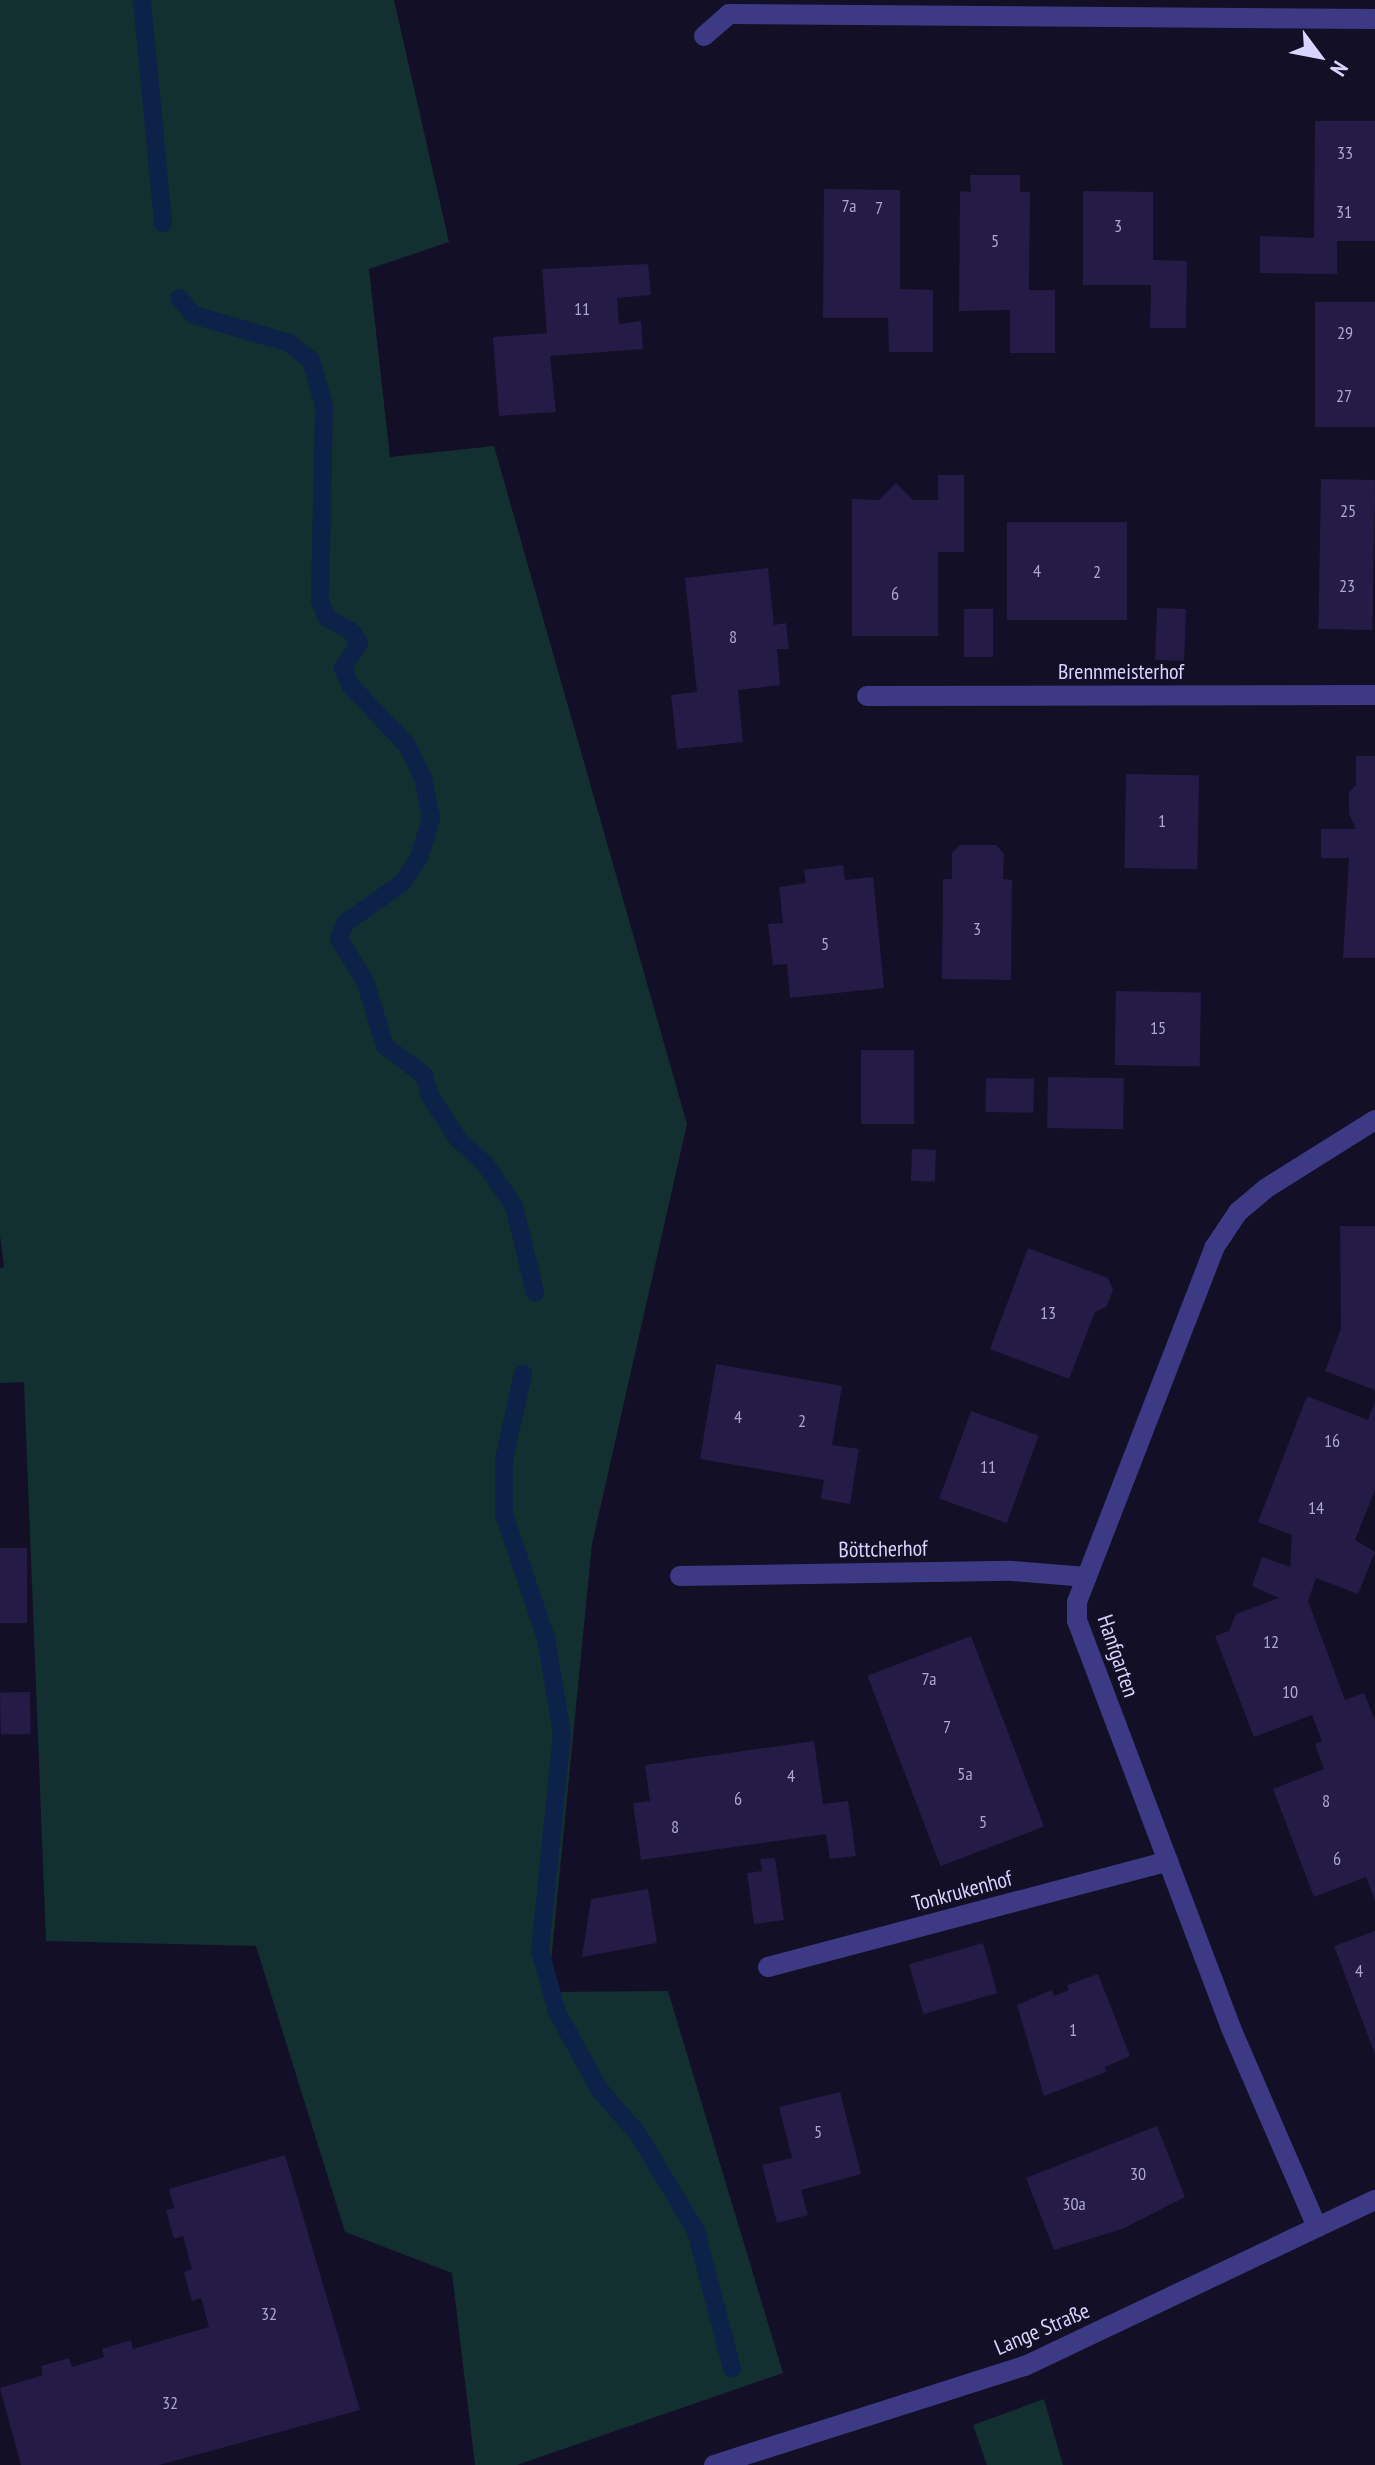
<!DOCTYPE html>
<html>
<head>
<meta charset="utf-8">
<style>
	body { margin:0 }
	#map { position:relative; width:1375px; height:2465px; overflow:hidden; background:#130f26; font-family:"PT Sans Narrow",sans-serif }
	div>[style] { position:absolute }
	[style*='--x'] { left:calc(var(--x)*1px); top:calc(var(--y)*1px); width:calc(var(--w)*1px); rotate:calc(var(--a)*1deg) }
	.green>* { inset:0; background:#12302f }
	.stream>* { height:18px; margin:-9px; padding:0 9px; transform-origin:9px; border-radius:9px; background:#0c2248 }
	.building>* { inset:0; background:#241b47; transform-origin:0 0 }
	.minor>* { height:20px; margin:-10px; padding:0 10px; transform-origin:10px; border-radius:10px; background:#3d3a85 }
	span { translate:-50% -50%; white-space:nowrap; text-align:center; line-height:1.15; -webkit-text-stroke:7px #130f26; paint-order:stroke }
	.number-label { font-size:18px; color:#aca6d1 }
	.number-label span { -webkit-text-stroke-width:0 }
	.street-label { font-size:22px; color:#d9d4ff }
	.north { position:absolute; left:1279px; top:16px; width:80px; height:80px; -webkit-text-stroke:6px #130f26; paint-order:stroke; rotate:122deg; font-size:22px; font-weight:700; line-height:32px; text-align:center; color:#d9d4ff }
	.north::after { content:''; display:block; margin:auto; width:28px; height:36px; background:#d9d4ff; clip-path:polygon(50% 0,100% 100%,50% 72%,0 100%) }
</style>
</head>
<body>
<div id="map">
	<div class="green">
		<div style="clip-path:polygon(0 0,394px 0,449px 242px,369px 269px,390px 457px,494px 446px,687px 1124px,592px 1544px,548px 1992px,668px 1991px,783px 2373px,517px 2465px,475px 2465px,452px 2273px,345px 2232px,256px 1946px,46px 1941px,24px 1382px,0 1383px,0 1268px,4px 1267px,0 1236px)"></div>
		<div style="clip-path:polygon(1044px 2399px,1063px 2465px,987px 2465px,973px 2425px)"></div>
	</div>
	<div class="stream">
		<div style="--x:142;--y:0;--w:224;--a:84.6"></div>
		<div style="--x:179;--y:298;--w:23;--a:49"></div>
		<div style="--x:194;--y:315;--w:99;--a:16.4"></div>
		<div style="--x:289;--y:343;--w:28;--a:38"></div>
		<div style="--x:311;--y:360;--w:48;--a:74.2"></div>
		<div style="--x:324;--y:406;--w:195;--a:91.2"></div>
		<div style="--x:320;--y:601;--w:18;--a:68"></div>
		<div style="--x:327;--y:618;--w:29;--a:29"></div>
		<div style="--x:352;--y:632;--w:13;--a:58"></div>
		<div style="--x:359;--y:643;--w:30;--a:123"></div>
		<div style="--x:343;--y:668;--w:18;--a:68"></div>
		<div style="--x:350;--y:685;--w:83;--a:46.5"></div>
		<div style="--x:407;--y:745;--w:37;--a:64"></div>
		<div style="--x:423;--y:778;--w:41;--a:78.7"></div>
		<div style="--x:431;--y:818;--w:42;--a:106.7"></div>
		<div style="--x:419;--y:858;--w:30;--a:124"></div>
		<div style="--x:402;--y:883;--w:70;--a:144.9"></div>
		<div style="--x:345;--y:923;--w:17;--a:111"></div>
		<div style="--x:339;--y:939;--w:49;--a:58.2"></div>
		<div style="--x:365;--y:981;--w:68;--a:72.9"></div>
		<div style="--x:385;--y:1046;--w:49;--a:36.6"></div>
		<div style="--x:424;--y:1075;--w:22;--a:74"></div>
		<div style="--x:430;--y:1096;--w:51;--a:56.9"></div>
		<div style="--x:458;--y:1139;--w:37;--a:43"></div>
		<div style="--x:485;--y:1164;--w:51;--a:55.4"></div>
		<div style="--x:514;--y:1206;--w:89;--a:76.3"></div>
		<div style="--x:523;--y:1374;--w:87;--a:102.6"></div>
		<div style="--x:504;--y:1459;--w:55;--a:90"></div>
		<div style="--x:504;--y:1514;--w:131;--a:71.3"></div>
		<div style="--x:546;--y:1638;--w:97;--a:80.5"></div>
		<div style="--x:562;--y:1734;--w:218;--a:95.8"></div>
		<div style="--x:540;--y:1951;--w:63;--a:74.4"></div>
		<div style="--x:557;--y:2012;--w:88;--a:61.4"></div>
		<div style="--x:599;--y:2089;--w:60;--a:49.1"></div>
		<div style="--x:638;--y:2134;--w:113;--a:59.1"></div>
		<div style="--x:696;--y:2231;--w:142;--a:75.3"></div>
	</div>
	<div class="building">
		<div style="clip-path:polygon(1315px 121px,1375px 121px,1375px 241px,1337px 241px,1337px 274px,1260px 273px,1260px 236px,1314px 238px)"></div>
		<div style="clip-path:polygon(970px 175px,1020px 175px,1020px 192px,1030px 192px,1029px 290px,1055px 290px,1055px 353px,1010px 353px,1010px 310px,959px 311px,960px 191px,971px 192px)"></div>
		<div style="clip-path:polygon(824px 189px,900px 190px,900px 289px,933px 290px,933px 352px,889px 352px,888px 318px,823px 318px)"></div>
		<div style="clip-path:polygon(1083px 191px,1153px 192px,1153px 260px,1187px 261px,1186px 328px,1150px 328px,1151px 285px,1083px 285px)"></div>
		<div style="clip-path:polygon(648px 264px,651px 295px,617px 298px,619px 324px,641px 321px,643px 349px,550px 356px,556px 412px,499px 416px,493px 337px,547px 333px,542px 269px)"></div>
		<div style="left:1315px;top:302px;width:60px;height:125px"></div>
		<div style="clip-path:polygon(938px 475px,964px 475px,964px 552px,938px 552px,938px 636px,852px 636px,852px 499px,879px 500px,896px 483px,913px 500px,938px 500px)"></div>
		<div style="left:1321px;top:479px;width:54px;height:150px;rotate:1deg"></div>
		<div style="left:1007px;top:522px;width:120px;height:98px"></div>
		<div style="clip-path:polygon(768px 568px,774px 625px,786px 623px,789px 649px,777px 649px,780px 685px,738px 690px,743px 742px,677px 749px,671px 695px,697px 692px,685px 578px)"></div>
		<div style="left:1157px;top:608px;width:29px;height:52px;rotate:2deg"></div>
		<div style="left:964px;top:609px;width:29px;height:48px"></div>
		<div style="clip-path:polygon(1356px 756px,1375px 756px,1375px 958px,1343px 958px,1349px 858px,1321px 858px,1321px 829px,1356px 829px,1349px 814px,1349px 792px,1356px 785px)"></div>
		<div style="left:1126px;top:774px;width:73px;height:94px;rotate:1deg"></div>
		<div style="clip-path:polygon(960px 845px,996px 845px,1004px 854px,1003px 879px,1012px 880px,1011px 980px,942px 979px,943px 879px,952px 879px,952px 853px)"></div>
		<div style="clip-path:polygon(843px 865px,845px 880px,873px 877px,884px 988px,790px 998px,787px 964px,773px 965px,768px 924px,783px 923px,779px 887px,806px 883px,804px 870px)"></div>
		<div style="left:1116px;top:991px;width:85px;height:74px;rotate:1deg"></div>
		<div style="left:861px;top:1050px;width:53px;height:74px"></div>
		<div style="left:1048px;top:1077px;width:76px;height:51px;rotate:1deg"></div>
		<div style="left:986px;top:1078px;width:48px;height:34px;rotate:1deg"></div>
		<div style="left:912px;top:1149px;width:24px;height:32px;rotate:2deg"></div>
		<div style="clip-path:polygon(1340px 1226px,1375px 1226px,1375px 1390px,1325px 1371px,1341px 1328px)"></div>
		<div style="clip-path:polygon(1028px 1248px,1108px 1278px,1113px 1290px,1106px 1307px,1095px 1312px,1069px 1379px,990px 1349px)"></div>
		<div style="clip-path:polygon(716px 1364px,842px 1386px,832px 1445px,859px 1449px,850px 1504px,821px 1499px,824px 1480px,700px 1459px)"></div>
		<div style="clip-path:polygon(1307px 1396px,1368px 1420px,1375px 1402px,1375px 1490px,1355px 1540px,1375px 1552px,1358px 1594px,1316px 1578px,1308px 1601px,1345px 1700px,1364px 1693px,1375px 1721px,1375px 1901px,1366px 1877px,1314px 1897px,1273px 1789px,1324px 1769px,1315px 1744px,1322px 1741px,1312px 1715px,1254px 1737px,1215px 1636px,1229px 1631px,1236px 1614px,1279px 1598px,1252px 1586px,1262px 1557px,1290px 1567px,1292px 1535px,1258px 1522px)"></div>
		<div style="left:971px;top:1411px;width:72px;height:93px;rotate:20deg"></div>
		<div style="left:0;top:1548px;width:27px;height:75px"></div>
		<div style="left:971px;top:1636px;width:204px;height:111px;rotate:69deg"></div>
		<div style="left:30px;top:1692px;width:42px;height:30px;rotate:89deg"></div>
		<div style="clip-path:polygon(814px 1741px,823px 1804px,848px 1801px,856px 1856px,830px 1859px,826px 1834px,641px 1860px,633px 1803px,650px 1801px,645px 1765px)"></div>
		<div style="clip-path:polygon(775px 1858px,784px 1920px,754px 1924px,747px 1873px,762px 1871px,760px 1859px)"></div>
		<div style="clip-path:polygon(648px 1889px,657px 1943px,582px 1957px,591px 1899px)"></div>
		<div style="clip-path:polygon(1375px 1931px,1375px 2054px,1334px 1946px)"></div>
		<div style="left:983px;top:1943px;width:52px;height:77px;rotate:74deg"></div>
		<div style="clip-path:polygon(1098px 1974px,1130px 2056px,1105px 2067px,1106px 2072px,1044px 2096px,1017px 2005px,1052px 1990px,1054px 1996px,1069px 1990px,1067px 1985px)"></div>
		<div style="clip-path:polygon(840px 2092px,861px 2174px,801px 2190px,808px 2215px,777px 2223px,762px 2165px,792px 2158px,779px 2107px)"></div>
		<div style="clip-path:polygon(1157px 2126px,1185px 2197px,1122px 2229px,1054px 2250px,1026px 2178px)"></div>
		<div style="clip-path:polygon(285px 2155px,360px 2410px,159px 2465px,21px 2465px,0 2388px,43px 2375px,41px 2366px,69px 2358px,72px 2367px,104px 2357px,102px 2349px,131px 2340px,133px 2349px,209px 2327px,201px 2298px,192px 2301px,184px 2272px,192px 2269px,183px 2236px,174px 2239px,166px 2210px,174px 2208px,169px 2189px)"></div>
	</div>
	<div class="minor">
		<div style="--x:704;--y:36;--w:33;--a:-41"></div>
		<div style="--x:729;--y:14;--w:646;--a:0.44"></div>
		<div style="--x:867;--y:696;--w:508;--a:-0.11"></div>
		<div style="--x:680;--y:1576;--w:332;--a:-0.9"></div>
		<div style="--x:1012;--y:1571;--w:75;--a:4.6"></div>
		<div style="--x:768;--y:1967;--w:414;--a:-14.8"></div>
		<div style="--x:1317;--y:2227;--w:217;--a:-113.4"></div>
		<div style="--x:1231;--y:2028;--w:436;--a:-110.7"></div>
		<div style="--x:1077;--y:1620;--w:18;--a:-90"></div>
		<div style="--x:1077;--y:1602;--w:380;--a:-68.8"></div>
		<div style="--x:1214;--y:1248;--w:43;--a:-56.3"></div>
		<div style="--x:1238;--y:1212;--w:35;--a:-40"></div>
		<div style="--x:1265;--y:1189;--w:130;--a:-32.1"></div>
		<div style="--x:714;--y:2465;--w:326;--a:-17.7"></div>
		<div style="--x:1025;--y:2366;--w:387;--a:-25.4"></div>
	</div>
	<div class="number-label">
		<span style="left:1345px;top:153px">33</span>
		<span style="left:849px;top:206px">7a</span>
		<span style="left:879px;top:208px">7</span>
		<span style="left:1344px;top:212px">31</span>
		<span style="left:1118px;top:226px">3</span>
		<span style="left:995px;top:241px">5</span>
		<span style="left:582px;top:309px">11</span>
		<span style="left:1345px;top:333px">29</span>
		<span style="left:1344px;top:396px">27</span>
		<span style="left:1348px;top:511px">25</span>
		<span style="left:1037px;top:571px">4</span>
		<span style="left:1097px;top:572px">2</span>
		<span style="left:1347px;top:586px">23</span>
		<span style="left:895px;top:594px">6</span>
		<span style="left:733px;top:637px">8</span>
		<span style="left:1162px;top:821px">1</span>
		<span style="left:977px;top:929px">3</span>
		<span style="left:825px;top:944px">5</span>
		<span style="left:1158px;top:1028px">15</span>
		<span style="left:1048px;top:1313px">13</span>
		<span style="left:738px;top:1417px">4</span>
		<span style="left:802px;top:1421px">2</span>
		<span style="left:1332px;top:1441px">16</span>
		<span style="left:988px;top:1467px">11</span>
		<span style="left:1316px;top:1508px">14</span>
		<span style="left:1271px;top:1642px">12</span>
		<span style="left:929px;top:1679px">7a</span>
		<span style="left:1290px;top:1692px">10</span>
		<span style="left:947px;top:1727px">7</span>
		<span style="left:965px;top:1774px">5a</span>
		<span style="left:791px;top:1776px">4</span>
		<span style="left:738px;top:1799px">6</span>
		<span style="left:1326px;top:1801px">8</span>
		<span style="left:983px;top:1822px">5</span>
		<span style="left:675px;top:1827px">8</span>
		<span style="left:1337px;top:1859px">6</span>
		<span style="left:1359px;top:1971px">4</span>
		<span style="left:1073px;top:2030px">1</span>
		<span style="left:818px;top:2132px">5</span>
		<span style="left:1138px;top:2174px">30</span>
		<span style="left:1074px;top:2204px">30a</span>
		<span style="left:269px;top:2314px">32</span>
		<span style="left:170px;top:2403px">32</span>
	</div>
	<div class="street-label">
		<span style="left:1121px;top:672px">Brennmeisterhof</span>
		<span style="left:883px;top:1549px;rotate:-1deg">Böttcherhof</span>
		<span style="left:1118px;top:1656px;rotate:71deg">Hanfgarten</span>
		<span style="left:962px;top:1891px;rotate:-15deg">Tonkrukenhof</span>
		<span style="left:1042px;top:2329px;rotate:-23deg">Lange Straße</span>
	</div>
	<div class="north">N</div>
</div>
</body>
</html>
